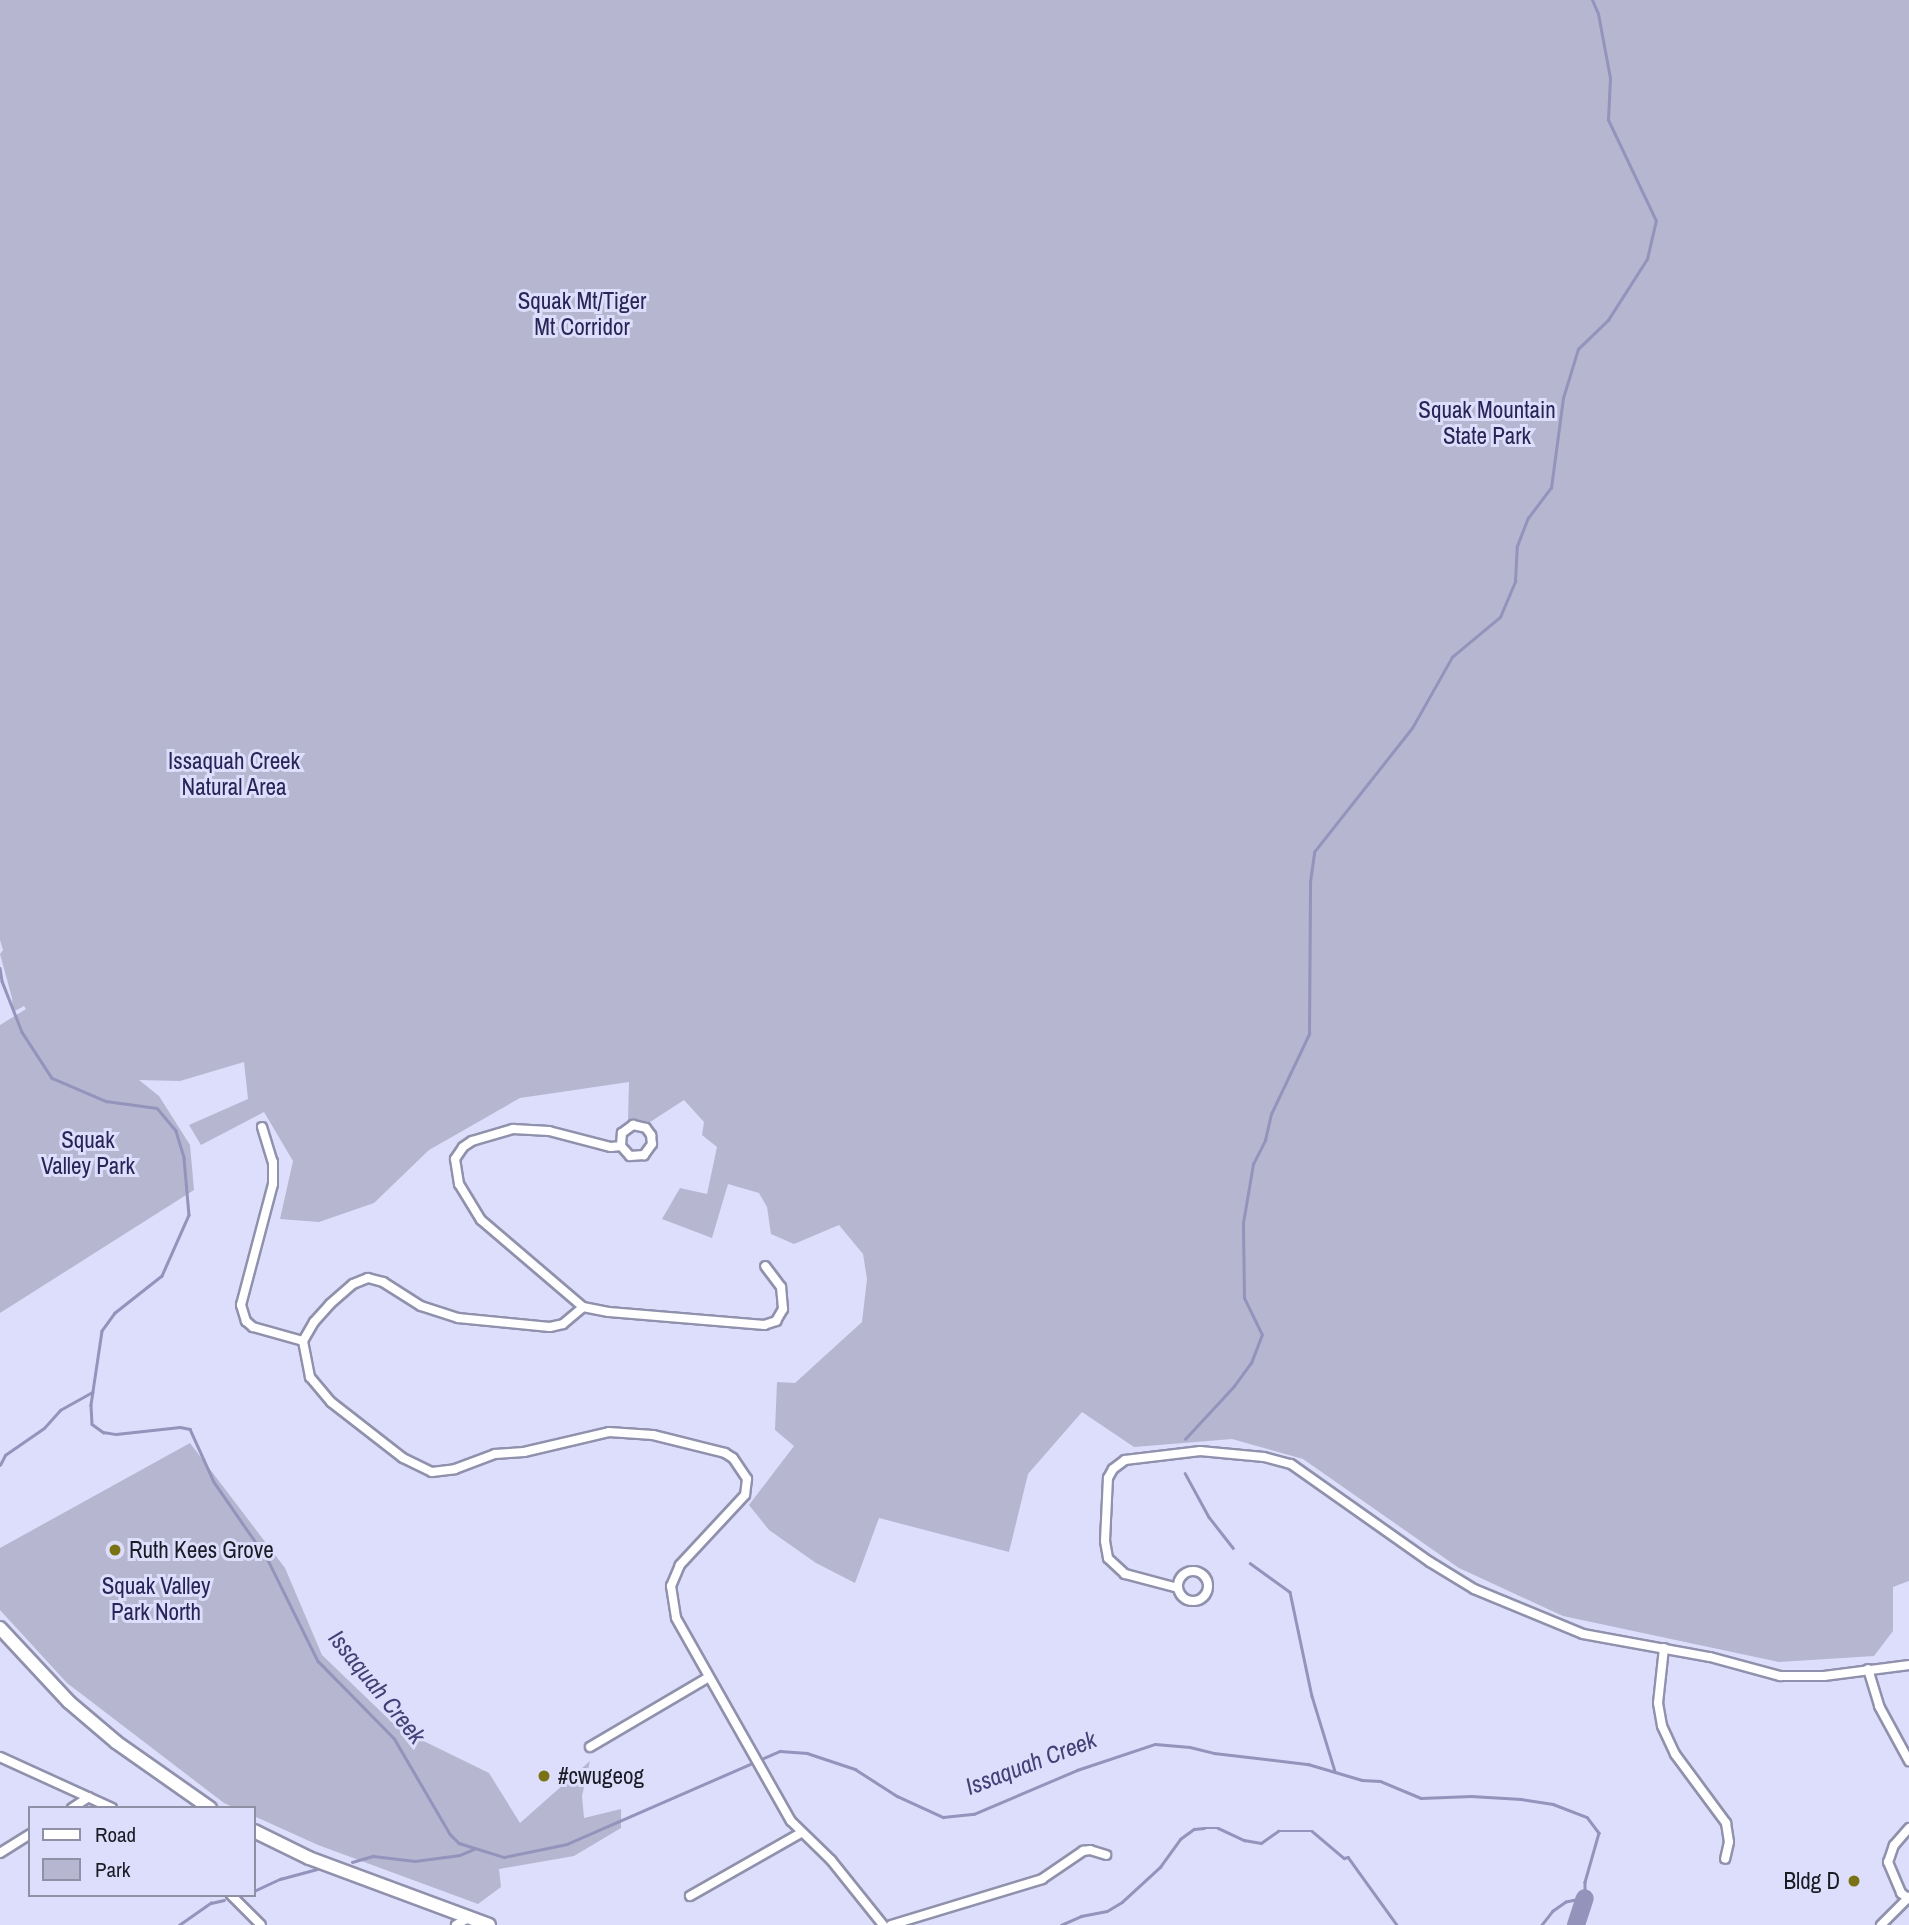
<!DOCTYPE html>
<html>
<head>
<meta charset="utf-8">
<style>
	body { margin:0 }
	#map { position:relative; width:1909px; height:1925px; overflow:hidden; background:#dddefb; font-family:"Archivo Narrow",sans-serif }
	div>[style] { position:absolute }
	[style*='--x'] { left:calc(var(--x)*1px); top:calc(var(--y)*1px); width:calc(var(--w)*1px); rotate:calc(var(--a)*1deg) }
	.green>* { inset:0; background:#b6b6d0 }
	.stream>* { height:2.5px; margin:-1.25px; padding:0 1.25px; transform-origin:1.25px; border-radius:1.25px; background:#9393bc }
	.river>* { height:18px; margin:-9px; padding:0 9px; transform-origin:9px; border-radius:9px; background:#9393bc }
	.roads { filter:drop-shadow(2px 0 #9091ac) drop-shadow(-2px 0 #9091ac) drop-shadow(0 2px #9091ac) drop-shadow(0 -2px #9091ac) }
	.minor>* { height:8px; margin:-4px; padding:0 4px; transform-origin:4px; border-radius:4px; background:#fff }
	.minor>.ring { margin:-4px; padding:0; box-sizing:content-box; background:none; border:8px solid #fff; border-radius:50% }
	.secondary>* { height:12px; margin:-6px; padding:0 6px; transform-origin:6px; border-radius:6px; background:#fff }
	.dots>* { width:19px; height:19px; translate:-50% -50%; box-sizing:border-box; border:4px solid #dddefb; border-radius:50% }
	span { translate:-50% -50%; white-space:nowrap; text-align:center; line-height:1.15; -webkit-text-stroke:6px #dddefb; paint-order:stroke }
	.park-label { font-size:23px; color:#292357 }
	.poi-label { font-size:23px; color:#1b1b25 }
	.left { translate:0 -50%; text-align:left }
	.right { translate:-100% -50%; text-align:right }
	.water-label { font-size:24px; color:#444077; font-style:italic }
	.legend { position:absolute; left:28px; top:1806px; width:228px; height:91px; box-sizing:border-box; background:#dddefb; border:2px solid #8f90a5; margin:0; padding:9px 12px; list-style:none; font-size:21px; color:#1b1b25 }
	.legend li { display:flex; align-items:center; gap:14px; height:35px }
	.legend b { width:35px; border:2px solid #8f90a5 }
</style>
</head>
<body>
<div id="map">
	<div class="green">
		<div style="clip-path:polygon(0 0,1909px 0,1909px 1581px,1893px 1587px,1893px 1631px,1874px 1656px,1779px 1662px,1563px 1616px,1459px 1568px,1303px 1459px,1232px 1439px,1134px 1447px,1082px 1412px,1028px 1474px,1009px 1552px,879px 1518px,855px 1583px,816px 1563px,769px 1530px,749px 1505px,794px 1446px,775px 1430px,777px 1382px,795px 1383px,862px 1322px,867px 1279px,863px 1254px,839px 1225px,794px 1244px,771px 1234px,767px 1207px,759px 1193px,728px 1184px,712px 1238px,662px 1219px,680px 1188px,707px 1194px,717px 1147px,702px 1135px,704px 1122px,684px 1100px,647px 1124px,628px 1120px,629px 1082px,520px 1098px,429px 1150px,374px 1203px,319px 1222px,280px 1219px,293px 1161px,264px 1112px,201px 1145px,189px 1125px,248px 1099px,244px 1062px,180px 1081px,139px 1080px,159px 1096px,190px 1145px,194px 1190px,0 1313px,0 1025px,26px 1009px,24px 1006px,13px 1012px,12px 998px,0 954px,3px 950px,0 940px)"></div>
		<div style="clip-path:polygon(190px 1443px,285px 1568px,322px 1655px,399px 1729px,489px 1773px,520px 1823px,590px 1761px,582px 1796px,584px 1818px,621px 1809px,621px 1828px,574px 1856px,499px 1869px,501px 1887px,478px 1904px,318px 1845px,254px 1816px,254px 1808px,235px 1808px,224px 1803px,67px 1683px,0 1610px,0 1548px)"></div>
	</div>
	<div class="stream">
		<div style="--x:0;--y:968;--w:13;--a:81"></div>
		<div style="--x:2;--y:981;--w:55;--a:68.6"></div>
		<div style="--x:22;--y:1032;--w:55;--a:56.9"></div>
		<div style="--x:52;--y:1078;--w:59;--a:23.1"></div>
		<div style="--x:106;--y:1101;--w:51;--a:7.8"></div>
		<div style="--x:157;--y:1108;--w:30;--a:50"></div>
		<div style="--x:176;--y:1131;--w:28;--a:73"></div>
		<div style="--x:184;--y:1158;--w:57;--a:85"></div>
		<div style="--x:189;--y:1215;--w:67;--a:113.9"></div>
		<div style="--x:162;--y:1276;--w:60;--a:141.8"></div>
		<div style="--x:115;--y:1313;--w:22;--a:126"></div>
		<div style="--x:102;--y:1331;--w:75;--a:98.5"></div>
		<div style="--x:91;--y:1405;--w:19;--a:87"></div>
		<div style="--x:92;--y:1424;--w:14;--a:36"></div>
		<div style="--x:103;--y:1432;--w:13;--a:9"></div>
		<div style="--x:116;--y:1434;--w:64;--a:-6.2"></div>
		<div style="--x:180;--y:1427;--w:10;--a:11"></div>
		<div style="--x:190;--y:1429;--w:58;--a:65.6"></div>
		<div style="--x:214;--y:1482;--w:95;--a:55.3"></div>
		<div style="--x:268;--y:1560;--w:113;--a:63.7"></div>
		<div style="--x:318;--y:1661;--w:108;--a:45.4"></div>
		<div style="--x:394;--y:1738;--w:111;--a:59.7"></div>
		<div style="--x:450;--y:1834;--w:13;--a:45"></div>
		<div style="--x:459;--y:1843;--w:47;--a:17.3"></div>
		<div style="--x:504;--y:1857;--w:64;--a:-11.7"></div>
		<div style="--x:567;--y:1844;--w:232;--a:-23.6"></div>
		<div style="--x:780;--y:1751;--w:27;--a:4"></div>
		<div style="--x:807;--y:1753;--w:51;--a:18.4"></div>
		<div style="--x:855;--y:1769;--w:50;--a:32.7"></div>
		<div style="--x:897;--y:1796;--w:51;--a:24.5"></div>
		<div style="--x:943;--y:1817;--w:31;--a:-6"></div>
		<div style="--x:974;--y:1814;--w:112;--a:-23.1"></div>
		<div style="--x:1077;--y:1770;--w:82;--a:-18.4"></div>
		<div style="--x:1155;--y:1744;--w:35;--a:5"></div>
		<div style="--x:1190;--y:1747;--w:25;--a:14"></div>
		<div style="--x:1214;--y:1753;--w:95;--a:6.7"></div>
		<div style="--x:1308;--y:1764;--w:56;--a:16.5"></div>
		<div style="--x:1362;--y:1780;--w:18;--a:3"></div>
		<div style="--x:1380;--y:1781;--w:44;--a:22.5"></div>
		<div style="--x:1421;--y:1798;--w:50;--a:-2.3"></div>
		<div style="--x:1471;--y:1796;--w:50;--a:3.4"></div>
		<div style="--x:1521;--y:1799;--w:32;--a:9"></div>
		<div style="--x:1553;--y:1804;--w:36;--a:21"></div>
		<div style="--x:1587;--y:1817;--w:20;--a:53"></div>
		<div style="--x:1599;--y:1833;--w:51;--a:105.9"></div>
		<div style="--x:1585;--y:1882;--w:16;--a:90"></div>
		<div style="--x:1585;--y:1898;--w:19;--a:168"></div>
		<div style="--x:1566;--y:1902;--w:16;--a:145"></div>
		<div style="--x:1553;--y:1911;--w:18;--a:128"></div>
		<div style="--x:1185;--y:1439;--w:72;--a:-47.2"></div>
		<div style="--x:1234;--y:1386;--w:29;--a:-54"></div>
		<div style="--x:1251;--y:1363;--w:30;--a:-69"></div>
		<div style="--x:1262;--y:1335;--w:41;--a:-115.9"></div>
		<div style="--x:1244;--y:1298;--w:75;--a:-90.8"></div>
		<div style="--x:1243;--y:1223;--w:60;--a:-80.4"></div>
		<div style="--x:1253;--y:1164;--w:27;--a:-63"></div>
		<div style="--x:1265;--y:1140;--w:27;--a:-77"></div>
		<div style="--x:1271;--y:1114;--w:89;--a:-64.6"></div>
		<div style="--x:1309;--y:1034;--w:152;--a:-89.6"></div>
		<div style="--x:1310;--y:882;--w:30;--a:-82"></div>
		<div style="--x:1314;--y:852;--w:158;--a:-51.7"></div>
		<div style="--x:1412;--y:728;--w:81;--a:-60.6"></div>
		<div style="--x:1452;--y:657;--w:62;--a:-39.8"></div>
		<div style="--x:1500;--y:617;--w:39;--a:-67"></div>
		<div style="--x:1515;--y:581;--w:35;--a:-87"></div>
		<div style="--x:1517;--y:546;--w:30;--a:-69"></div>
		<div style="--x:1528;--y:518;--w:38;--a:-53"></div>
		<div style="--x:1551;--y:488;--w:91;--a:-82.4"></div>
		<div style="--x:1563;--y:398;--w:51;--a:-73"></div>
		<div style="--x:1578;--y:349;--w:42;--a:-44"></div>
		<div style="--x:1608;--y:320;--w:72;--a:-57.4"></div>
		<div style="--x:1647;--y:259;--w:39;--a:-77"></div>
		<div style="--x:1656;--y:221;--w:112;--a:-115.4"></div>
		<div style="--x:1608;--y:120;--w:42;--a:-87.3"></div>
		<div style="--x:1610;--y:78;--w:65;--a:-100.6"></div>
		<div style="--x:1598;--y:14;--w:15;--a:-113"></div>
		<div style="--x:0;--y:1465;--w:11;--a:-63"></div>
		<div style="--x:5;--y:1455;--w:47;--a:-34.7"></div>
		<div style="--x:44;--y:1428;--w:24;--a:-48"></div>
		<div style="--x:60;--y:1410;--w:37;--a:-29"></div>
		<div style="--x:1185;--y:1473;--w:50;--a:61.4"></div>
		<div style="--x:1209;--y:1517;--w:39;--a:52"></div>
		<div style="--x:1250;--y:1563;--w:49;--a:35.9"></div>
		<div style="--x:1290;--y:1592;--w:106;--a:78.1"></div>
		<div style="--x:1312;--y:1696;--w:78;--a:73"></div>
		<div style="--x:352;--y:1862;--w:22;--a:-16"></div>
		<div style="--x:373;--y:1856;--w:42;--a:6.8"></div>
		<div style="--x:415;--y:1861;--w:45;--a:-7.6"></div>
		<div style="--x:460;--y:1855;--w:15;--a:-23"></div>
		<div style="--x:254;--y:1891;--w:29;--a:-25"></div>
		<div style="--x:280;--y:1879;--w:38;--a:-15"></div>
		<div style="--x:179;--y:1925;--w:39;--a:-35"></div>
		<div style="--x:211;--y:1903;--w:13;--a:-13"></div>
		<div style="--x:1061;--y:1925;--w:22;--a:-24"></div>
		<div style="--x:1081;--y:1916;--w:26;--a:-11"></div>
		<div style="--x:1107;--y:1911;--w:17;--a:-31"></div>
		<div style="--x:1122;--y:1902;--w:52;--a:-42.6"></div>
		<div style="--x:1160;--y:1867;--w:34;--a:-54"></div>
		<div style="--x:1180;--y:1839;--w:17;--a:-36"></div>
		<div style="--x:1194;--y:1829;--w:10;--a:-6"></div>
		<div style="--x:1204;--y:1828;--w:14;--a:0"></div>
		<div style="--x:1218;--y:1828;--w:29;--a:25"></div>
		<div style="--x:1244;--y:1840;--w:17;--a:10"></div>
		<div style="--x:1261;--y:1843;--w:21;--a:-35"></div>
		<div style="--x:1278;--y:1831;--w:34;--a:0"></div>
		<div style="--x:1312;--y:1831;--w:42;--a:40.2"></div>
		<div style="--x:1344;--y:1858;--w:4;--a:-14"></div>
		<div style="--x:1348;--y:1857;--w:84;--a:54.2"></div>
	</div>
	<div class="river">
		<div style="--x:1576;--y:1925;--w:28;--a:-72"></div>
	</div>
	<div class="roads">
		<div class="minor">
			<div style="--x:262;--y:1127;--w:37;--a:73"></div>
			<div style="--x:273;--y:1162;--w:22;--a:90"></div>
			<div style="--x:273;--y:1184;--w:125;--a:104.8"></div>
			<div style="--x:241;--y:1305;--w:17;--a:73"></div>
			<div style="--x:246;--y:1321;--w:9;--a:41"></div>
			<div style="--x:253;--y:1327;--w:52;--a:15.6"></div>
			<div style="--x:583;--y:1307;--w:134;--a:-139.5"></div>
			<div style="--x:481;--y:1220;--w:42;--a:-121.4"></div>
			<div style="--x:459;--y:1184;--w:25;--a:-99"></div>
			<div style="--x:455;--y:1159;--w:14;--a:-56"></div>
			<div style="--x:463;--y:1147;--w:11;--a:-34"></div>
			<div style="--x:472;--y:1141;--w:43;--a:-16.3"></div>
			<div style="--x:513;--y:1129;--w:36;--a:3"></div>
			<div style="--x:549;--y:1131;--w:64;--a:14.5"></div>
			<div style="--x:611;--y:1147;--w:10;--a:-6"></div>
			<div style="--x:621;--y:1146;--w:13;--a:-86"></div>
			<div style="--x:622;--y:1133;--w:14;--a:-36"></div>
			<div style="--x:633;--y:1125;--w:13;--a:13"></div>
			<div style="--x:646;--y:1128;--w:9;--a:54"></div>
			<div style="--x:651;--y:1135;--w:9;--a:84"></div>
			<div style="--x:652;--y:1144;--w:14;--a:126"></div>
			<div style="--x:644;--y:1155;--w:14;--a:176"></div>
			<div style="--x:630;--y:1156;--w:13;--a:-132"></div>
			<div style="--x:303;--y:1341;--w:37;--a:79"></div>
			<div style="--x:310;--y:1377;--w:33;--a:50"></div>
			<div style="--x:331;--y:1402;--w:91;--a:37.9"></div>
			<div style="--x:403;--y:1458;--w:32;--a:26"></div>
			<div style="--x:432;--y:1472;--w:23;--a:-7"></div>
			<div style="--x:455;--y:1469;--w:43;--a:-20.6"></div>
			<div style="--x:495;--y:1454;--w:29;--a:-4"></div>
			<div style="--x:524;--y:1452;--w:87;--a:-13.2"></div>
			<div style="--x:609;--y:1432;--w:44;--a:3.9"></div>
			<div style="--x:653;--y:1435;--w:74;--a:14"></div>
			<div style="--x:725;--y:1453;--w:9;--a:32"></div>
			<div style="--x:733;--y:1458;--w:25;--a:56"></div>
			<div style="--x:747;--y:1479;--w:16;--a:97"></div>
			<div style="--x:745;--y:1495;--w:96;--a:132.9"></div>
			<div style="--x:680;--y:1565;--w:23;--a:113"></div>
			<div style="--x:671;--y:1586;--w:32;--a:81"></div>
			<div style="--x:676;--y:1618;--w:233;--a:60.5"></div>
			<div style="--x:791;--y:1821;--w:56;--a:44.3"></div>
			<div style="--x:831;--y:1860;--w:83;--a:51.3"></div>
			<div style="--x:303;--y:1341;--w:22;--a:-60"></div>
			<div style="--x:314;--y:1322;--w:24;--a:-48"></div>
			<div style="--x:330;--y:1304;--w:30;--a:-41"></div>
			<div style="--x:353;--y:1284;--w:16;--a:-22"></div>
			<div style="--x:368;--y:1278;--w:16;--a:15"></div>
			<div style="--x:383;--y:1282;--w:45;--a:32.3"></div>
			<div style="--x:421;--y:1306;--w:39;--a:18"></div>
			<div style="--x:458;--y:1318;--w:92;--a:5.6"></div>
			<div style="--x:550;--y:1327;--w:13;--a:-13"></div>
			<div style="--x:563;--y:1324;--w:26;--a:-40"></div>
			<div style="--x:583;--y:1307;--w:26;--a:11"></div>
			<div style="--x:609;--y:1312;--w:156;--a:4.8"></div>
			<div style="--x:764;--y:1325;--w:13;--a:-18"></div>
			<div style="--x:776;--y:1321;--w:14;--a:-60"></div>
			<div style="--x:783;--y:1309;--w:22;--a:-95"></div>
			<div style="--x:781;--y:1287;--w:26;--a:-127"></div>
			<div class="ring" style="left:1178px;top:1571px;width:22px;height:22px"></div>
			<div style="--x:1178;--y:1588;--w:55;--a:-165.2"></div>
			<div style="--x:1125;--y:1574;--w:23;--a:-137"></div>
			<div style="--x:1108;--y:1558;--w:17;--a:-100"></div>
			<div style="--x:1105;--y:1541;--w:63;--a:-87.3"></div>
			<div style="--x:1108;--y:1478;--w:10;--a:-61"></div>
			<div style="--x:1113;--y:1469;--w:15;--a:-37"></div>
			<div style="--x:1125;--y:1460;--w:76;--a:-6.8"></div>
			<div style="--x:1200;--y:1451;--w:64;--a:5.4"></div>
			<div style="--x:1264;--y:1457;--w:28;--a:15"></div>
			<div style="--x:1291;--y:1464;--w:170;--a:35.2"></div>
			<div style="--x:1430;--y:1562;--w:52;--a:31.5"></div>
			<div style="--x:1474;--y:1589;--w:118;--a:22.4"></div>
			<div style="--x:1583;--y:1634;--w:129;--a:10.3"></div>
			<div style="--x:1710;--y:1657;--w:73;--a:15.2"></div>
			<div style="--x:1780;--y:1676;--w:44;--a:0"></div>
			<div style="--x:1824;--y:1676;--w:86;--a:-7.4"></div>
			<div style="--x:1664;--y:1648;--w:55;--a:96.2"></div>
			<div style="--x:1658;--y:1703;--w:23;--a:80"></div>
			<div style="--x:1662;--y:1726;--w:31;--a:65"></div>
			<div style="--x:1675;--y:1754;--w:86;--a:53.5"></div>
			<div style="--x:1726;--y:1823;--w:19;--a:81"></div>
			<div style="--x:1729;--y:1842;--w:17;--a:103"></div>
			<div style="--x:1868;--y:1669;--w:39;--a:73"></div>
			<div style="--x:1879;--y:1706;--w:63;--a:61.4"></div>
			<div style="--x:590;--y:1747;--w:136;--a:-30.5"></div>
			<div style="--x:0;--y:1757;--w:123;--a:24.5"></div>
			<div style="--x:72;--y:1808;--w:20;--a:-33"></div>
			<div style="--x:1909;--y:1828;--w:23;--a:131"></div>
			<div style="--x:1894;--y:1845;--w:18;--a:109"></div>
			<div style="--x:1888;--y:1862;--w:34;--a:67"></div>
			<div style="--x:1901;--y:1893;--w:10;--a:37"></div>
			<div style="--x:0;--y:1853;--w:36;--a:-32"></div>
			<div style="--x:231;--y:1895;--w:42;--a:45"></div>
			<div style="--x:690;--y:1896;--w:128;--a:-29.6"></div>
			<div style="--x:456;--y:1925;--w:14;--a:-30"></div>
			<div style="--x:891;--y:1925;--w:158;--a:-16.9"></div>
			<div style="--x:1042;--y:1879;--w:50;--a:-34.3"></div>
			<div style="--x:1083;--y:1851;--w:7;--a:-8"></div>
			<div style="--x:1090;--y:1850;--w:17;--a:17"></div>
			<div style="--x:1881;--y:1925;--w:40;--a:-45"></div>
		</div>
		<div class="secondary">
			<div style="--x:0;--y:1628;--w:101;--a:47"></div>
			<div style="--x:69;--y:1702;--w:62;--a:40.4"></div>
			<div style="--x:116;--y:1742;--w:115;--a:35.1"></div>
			<div style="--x:254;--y:1831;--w:61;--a:26.1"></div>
			<div style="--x:309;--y:1858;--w:192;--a:20.4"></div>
		</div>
	</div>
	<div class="dots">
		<div style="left:115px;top:1550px;background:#7a7315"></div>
		<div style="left:544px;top:1776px;background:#7a7315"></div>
		<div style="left:1854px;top:1881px;background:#7a7315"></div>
	</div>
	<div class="park-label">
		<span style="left:582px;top:314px">Squak Mt/Tiger<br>Mt Corridor</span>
		<span style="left:1487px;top:423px">Squak Mountain<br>State Park</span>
		<span style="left:234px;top:774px">Issaquah Creek<br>Natural Area</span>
		<span style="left:88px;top:1153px">Squak<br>Valley Park</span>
		<span style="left:156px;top:1599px">Squak Valley<br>Park North</span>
	</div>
	<div class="poi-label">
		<span class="left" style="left:129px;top:1550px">Ruth Kees Grove</span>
		<span class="left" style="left:558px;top:1776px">#cwugeog</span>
		<span class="right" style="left:1840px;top:1881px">Bldg D</span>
	</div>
	<div class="water-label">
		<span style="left:377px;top:1687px;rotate:51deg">Issaquah Creek</span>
		<span style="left:1031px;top:1763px;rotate:-21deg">Issaquah Creek</span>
	</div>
	<ul class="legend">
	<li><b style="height:9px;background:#fff"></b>Road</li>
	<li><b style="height:19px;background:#b6b6d0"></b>Park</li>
	</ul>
</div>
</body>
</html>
